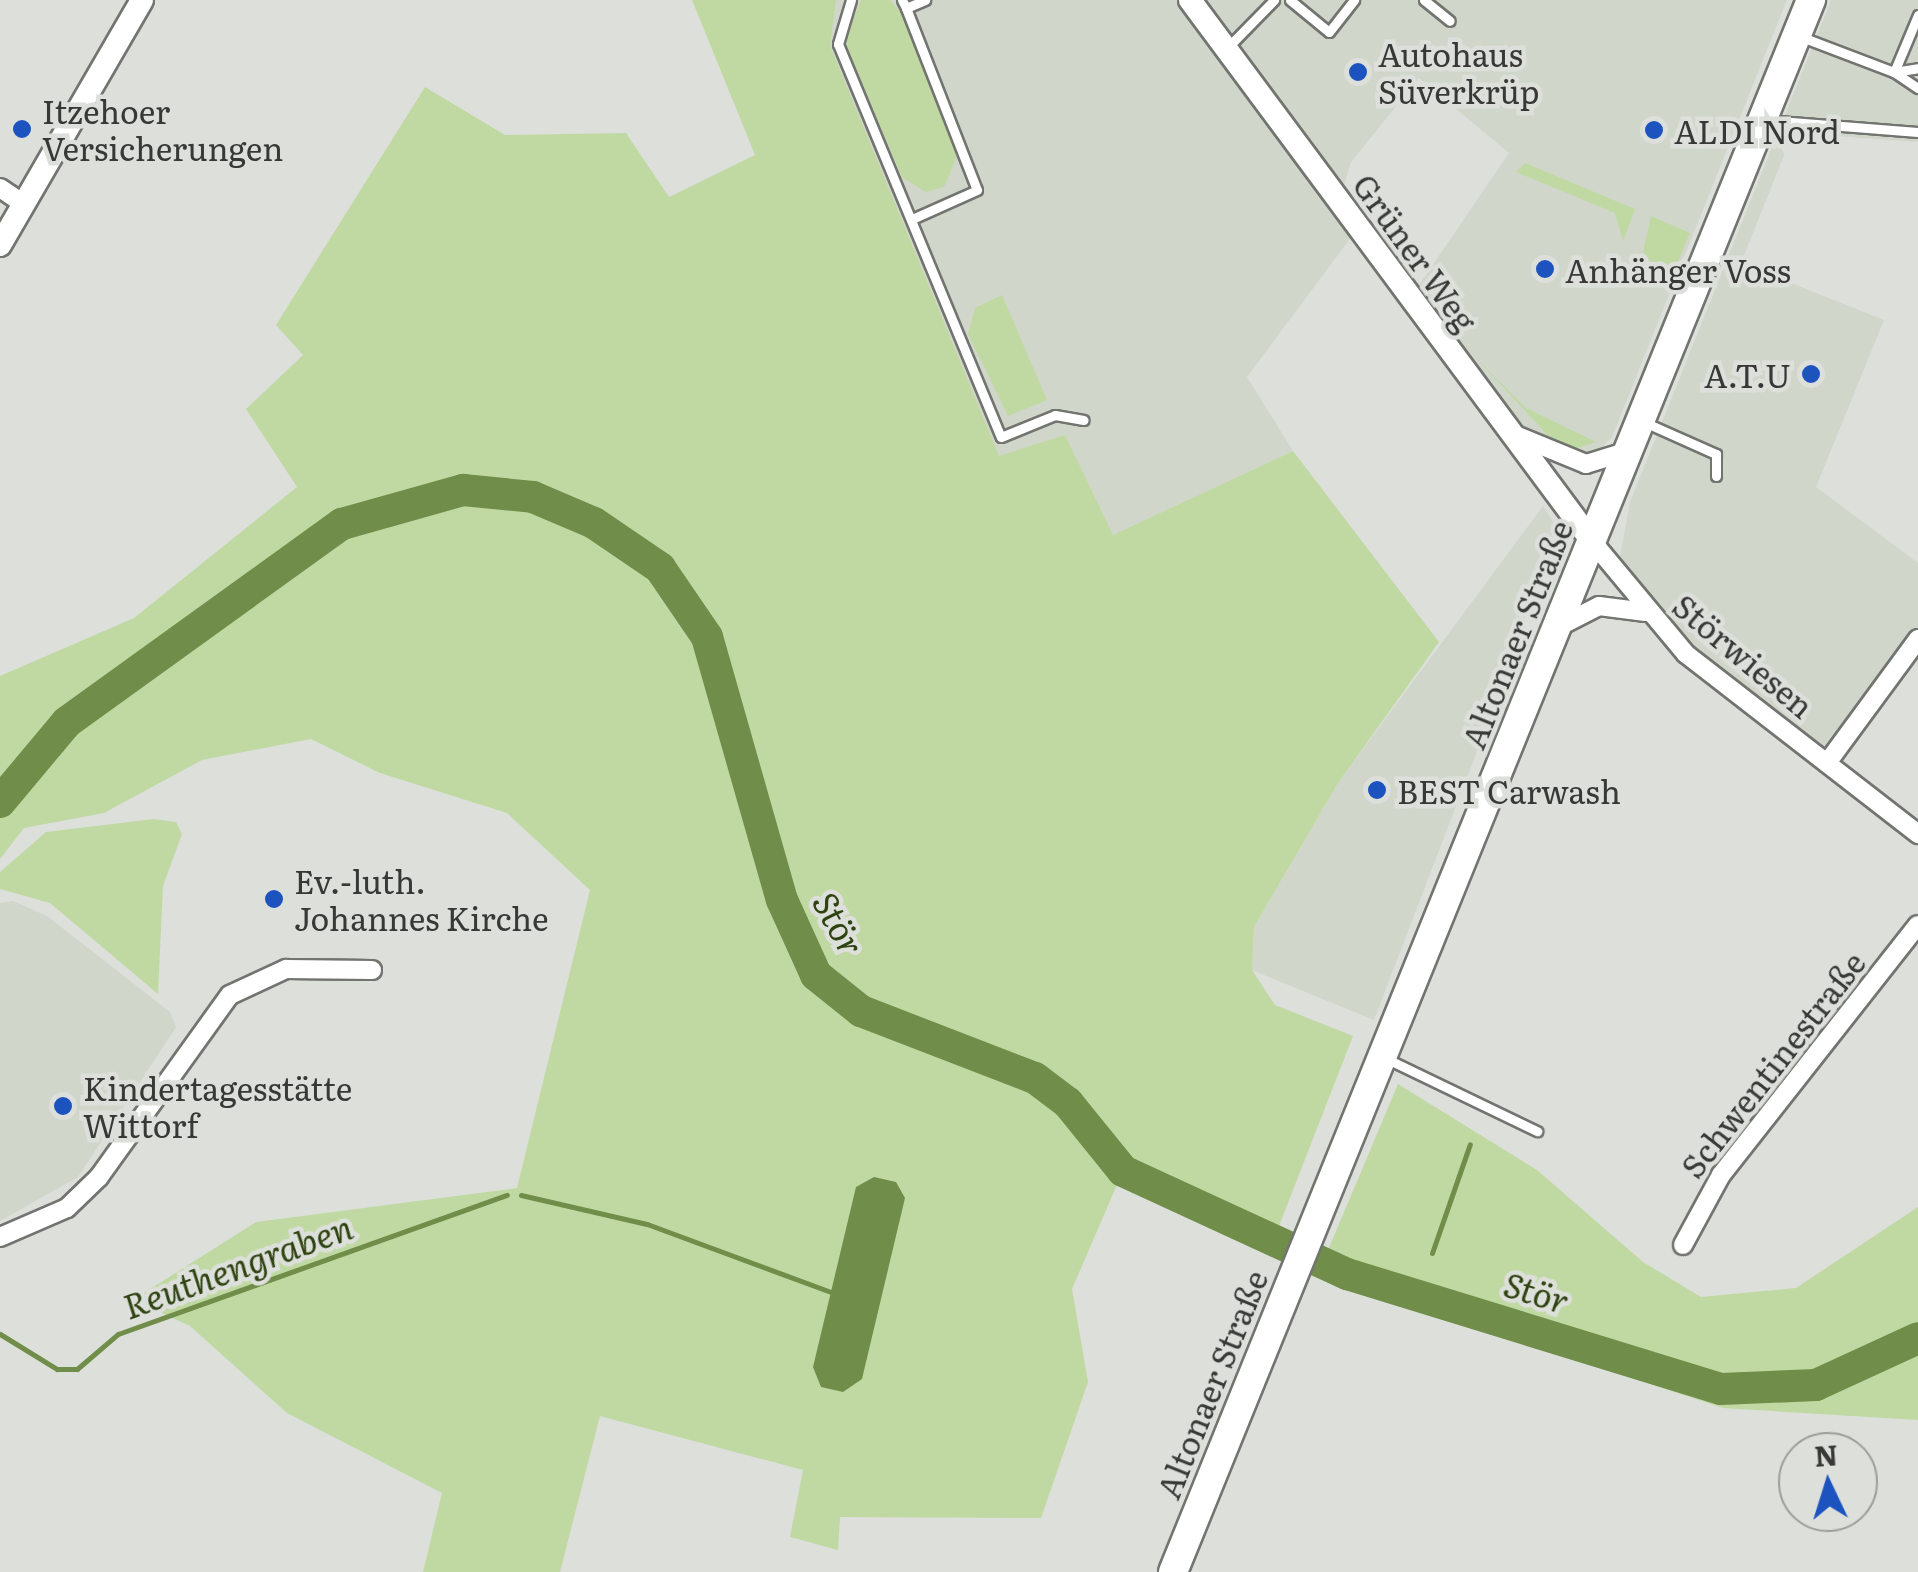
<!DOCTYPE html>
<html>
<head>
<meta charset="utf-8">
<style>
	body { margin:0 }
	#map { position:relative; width:1918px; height:1572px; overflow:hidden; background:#dddfdb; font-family:Literata,serif }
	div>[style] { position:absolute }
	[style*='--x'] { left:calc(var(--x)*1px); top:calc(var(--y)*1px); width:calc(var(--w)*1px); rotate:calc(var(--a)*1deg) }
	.built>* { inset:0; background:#d0d6ca }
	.green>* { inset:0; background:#c0d9a2 }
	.water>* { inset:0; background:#708d49 }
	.stream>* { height:5px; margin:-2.5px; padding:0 2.5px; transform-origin:2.5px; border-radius:2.5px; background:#708d49 }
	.river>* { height:32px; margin:-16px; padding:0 16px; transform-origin:16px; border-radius:16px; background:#708d49 }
	.roads { filter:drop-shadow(2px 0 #727470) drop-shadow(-2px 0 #727470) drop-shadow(0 2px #727470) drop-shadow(0 -2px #727470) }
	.service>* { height:9px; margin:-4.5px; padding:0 4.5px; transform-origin:4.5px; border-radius:4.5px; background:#fff }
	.minor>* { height:18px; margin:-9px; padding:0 9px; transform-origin:9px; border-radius:9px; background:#fff }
	.tertiary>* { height:22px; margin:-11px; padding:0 11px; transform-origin:11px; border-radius:11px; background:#fff }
	.secondary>* { height:28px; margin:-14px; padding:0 14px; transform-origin:14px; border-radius:14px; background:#fff }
	.dots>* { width:28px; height:28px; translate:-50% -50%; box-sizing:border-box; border:5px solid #dddfdb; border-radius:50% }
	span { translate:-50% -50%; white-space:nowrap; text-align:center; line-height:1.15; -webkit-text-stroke:9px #dddfdb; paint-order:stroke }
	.poi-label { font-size:32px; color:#383937 }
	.left { translate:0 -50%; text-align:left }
	.right { translate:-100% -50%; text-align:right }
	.street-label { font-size:32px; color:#383937 }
	.water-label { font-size:35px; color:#2f4311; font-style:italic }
	.north { position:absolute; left:1778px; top:1432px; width:100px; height:100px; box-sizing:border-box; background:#dddfdb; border:2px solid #9b9d99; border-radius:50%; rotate:356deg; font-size:28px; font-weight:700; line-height:40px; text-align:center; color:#383937 }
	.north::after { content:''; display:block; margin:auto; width:35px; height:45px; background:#1c53bf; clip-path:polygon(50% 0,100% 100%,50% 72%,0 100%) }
</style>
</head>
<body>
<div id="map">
	<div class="built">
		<div style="clip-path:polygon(692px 0,1176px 0,1352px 236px,1247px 377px,1293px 451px,1107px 538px,985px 481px)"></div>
		<div style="clip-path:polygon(1198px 0,1787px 0,1612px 437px,1586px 464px,1557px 457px,1517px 419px,1415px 291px,1509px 153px,1419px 78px,1351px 162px,1341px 195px)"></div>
		<div style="clip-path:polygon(1831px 0,1918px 0,1918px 142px,1793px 133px,1741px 263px,1884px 320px,1816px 487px,1918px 563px,1918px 639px,1827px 763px,1686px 654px,1617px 573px,1630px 502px)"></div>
		<div style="clip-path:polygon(1543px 506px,1557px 528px,1527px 621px,1374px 1020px,1252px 970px,1254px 927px,1338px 783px)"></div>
		<div style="clip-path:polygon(13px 901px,47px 916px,170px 1012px,176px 1027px,78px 1177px,0 1221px,0 903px)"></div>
	</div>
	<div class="green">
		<div style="clip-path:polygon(692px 0,836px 0,830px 46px,999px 456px,1065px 435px,1113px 535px,1293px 451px,1439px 642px,1338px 783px,1254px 927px,1252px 970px,1275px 1005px,1353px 1036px,1272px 1244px,1123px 1171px,1072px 1289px,1088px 1382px,1041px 1518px,840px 1517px,838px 1550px,790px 1537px,803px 1470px,600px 1416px,560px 1572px,423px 1572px,442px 1493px,287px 1413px,190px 1326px,133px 1300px,256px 1222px,517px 1188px,590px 890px,507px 813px,380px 773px,311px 739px,202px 760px,104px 813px,24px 828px,0 859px,0 676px,134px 618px,297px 487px,246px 409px,303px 355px,276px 325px,425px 87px,505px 135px,626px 133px,669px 197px,755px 155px)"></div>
		<div style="clip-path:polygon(861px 0,890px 0,901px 13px,957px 156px,944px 187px,926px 192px,902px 177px,844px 42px)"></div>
		<div style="clip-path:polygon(1525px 163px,1635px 209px,1623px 241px,1615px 213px,1516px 172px)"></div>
		<div style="clip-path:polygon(1651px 216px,1690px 233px,1669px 283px,1643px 252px)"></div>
		<div style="clip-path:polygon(1002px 295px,1047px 400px,1008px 416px,968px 334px,975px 308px)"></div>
		<div style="clip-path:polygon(1476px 358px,1526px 408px,1596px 442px,1568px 451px,1556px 444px)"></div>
		<div style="clip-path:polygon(154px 819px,176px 822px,182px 834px,163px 886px,158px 994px,50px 903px,0 889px,0 872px,46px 832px)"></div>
		<div style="clip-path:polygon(1398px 1084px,1537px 1170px,1643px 1262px,1701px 1297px,1796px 1288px,1918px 1207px,1918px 1420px,1723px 1408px,1318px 1274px)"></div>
	</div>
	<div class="water">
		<div style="clip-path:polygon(874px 1177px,896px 1182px,905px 1198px,862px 1379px,843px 1392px,821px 1387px,813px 1367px,856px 1187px)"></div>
	</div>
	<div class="stream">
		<div style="--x:521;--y:1195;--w:129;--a:13"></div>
		<div style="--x:647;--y:1224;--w:196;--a:20.3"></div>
		<div style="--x:1432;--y:1253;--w:115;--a:-70.8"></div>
		<div style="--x:0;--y:1334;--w:67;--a:31.6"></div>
		<div style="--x:57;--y:1369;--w:20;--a:0"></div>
		<div style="--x:77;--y:1369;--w:54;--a:-40.5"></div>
		<div style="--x:118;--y:1334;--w:413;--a:-19.7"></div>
	</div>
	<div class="river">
		<div style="--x:0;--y:802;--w:104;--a:-50.1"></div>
		<div style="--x:67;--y:722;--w:339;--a:-35.8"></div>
		<div style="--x:342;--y:524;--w:126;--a:-15.7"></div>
		<div style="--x:463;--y:490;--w:70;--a:5.7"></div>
		<div style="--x:533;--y:497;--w:66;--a:23.1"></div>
		<div style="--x:594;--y:523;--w:80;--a:34.3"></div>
		<div style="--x:660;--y:568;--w:83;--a:55.7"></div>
		<div style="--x:707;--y:637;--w:273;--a:74.1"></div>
		<div style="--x:782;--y:900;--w:82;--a:65.6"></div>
		<div style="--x:816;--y:975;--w:58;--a:38.7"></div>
		<div style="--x:861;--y:1011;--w:186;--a:21.1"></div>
		<div style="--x:1035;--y:1078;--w:41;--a:37.1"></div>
		<div style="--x:1068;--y:1103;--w:87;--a:51"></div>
		<div style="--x:1123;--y:1171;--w:247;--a:24.7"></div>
		<div style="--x:1347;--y:1274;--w:391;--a:17.1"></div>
		<div style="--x:1721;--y:1389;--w:95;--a:-2.4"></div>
		<div style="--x:1816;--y:1385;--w:112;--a:-24.7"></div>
	</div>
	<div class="roads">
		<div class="service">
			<div style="--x:851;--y:0;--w:46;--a:106.5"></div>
			<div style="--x:838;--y:44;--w:425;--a:67.5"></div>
			<div style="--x:1001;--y:437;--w:58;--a:-22.2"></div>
			<div style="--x:1055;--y:415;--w:29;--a:10"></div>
			<div style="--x:902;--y:0;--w:9;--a:63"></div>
			<div style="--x:906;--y:8;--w:21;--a:-23"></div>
			<div style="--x:1290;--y:0;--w:50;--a:39.4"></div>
			<div style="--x:1329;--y:32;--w:41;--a:-52"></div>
			<div style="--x:1424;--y:0;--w:33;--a:39"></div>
			<div style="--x:906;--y:8;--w:195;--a:68.7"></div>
			<div style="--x:977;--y:190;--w:69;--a:156"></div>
			<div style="--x:1918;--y:15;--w:62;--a:112.8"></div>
			<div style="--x:1894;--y:72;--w:29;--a:34"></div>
			<div style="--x:1799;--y:36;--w:102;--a:20.8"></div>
			<div style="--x:1894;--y:72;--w:24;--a:-9"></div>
			<div style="--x:1228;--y:47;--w:66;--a:-45.6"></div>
			<div style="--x:1766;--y:120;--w:152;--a:4.5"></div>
			<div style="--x:1644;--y:422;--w:79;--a:24"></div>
			<div style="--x:1716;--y:454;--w:22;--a:90"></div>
			<div style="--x:1385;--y:1058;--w:169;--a:25.7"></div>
		</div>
		<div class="minor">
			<div style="--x:0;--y:188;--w:30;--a:34"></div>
			<div style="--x:1513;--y:434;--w:79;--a:22.3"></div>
			<div style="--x:1586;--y:464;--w:44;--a:-17.2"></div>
			<div style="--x:1591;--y:540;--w:148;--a:50.2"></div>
			<div style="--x:1686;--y:654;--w:294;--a:37.8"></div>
			<div style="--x:1558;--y:627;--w:46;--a:-27.1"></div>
			<div style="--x:1599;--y:606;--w:47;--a:7.3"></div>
			<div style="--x:1827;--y:763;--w:154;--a:-53.7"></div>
			<div style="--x:0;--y:1237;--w:73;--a:-23.4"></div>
			<div style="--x:67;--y:1208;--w:45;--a:-44.1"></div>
			<div style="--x:99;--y:1177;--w:224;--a:-54.3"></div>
			<div style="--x:230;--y:995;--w:62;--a:-24.9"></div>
			<div style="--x:286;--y:969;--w:86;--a:0.7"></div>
			<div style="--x:1683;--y:1245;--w:80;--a:-61.5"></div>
			<div style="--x:1721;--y:1175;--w:318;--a:-51.8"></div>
		</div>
		<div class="tertiary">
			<div style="--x:1190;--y:0;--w:673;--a:53.4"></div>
			<div style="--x:0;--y:245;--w:283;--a:-59.9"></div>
		</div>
		<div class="secondary">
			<div style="--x:1173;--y:1572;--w:1697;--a:-67.91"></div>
		</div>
	</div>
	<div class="dots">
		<div style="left:1358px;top:72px;background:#1c53bf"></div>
		<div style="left:22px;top:129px;background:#1c53bf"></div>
		<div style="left:1654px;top:130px;background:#1c53bf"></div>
		<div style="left:1545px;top:269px;background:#1c53bf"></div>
		<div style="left:1811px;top:374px;background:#1c53bf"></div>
		<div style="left:1377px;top:790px;background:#1c53bf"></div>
		<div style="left:274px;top:899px;background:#1c53bf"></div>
		<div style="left:63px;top:1106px;background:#1c53bf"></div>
	</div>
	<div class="poi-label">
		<span class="left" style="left:1378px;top:72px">Autohaus<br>Süverkrüp</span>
		<span class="left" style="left:42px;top:129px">Itzehoer<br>Versicherungen</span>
		<span class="left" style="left:1674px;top:130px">ALDI Nord</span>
		<span class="left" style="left:1565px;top:269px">Anhänger Voss</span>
		<span class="right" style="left:1791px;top:374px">A.T.U</span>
		<span class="left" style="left:1397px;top:790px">BEST Carwash</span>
		<span class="left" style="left:294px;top:899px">Ev.-luth.<br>Johannes Kirche</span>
		<span class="left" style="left:83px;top:1106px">Kindertagesstätte<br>Wittorf</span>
	</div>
	<div class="street-label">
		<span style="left:1416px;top:252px;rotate:54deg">Grüner Weg</span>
		<span style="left:1516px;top:634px;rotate:-68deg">Altonaer Straße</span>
		<span style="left:1744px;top:655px;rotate:40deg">Störwiesen</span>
		<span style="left:1772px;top:1064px;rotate:-52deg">Schwentinestraße</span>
		<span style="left:1211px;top:1384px;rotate:-68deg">Altonaer Straße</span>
	</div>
	<div class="water-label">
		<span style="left:840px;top:923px;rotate:61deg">Stör</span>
		<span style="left:237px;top:1265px;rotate:-20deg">Reuthengraben</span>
		<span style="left:1537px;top:1291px;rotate:17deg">Stör</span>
	</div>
	<div class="north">N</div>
</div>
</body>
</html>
